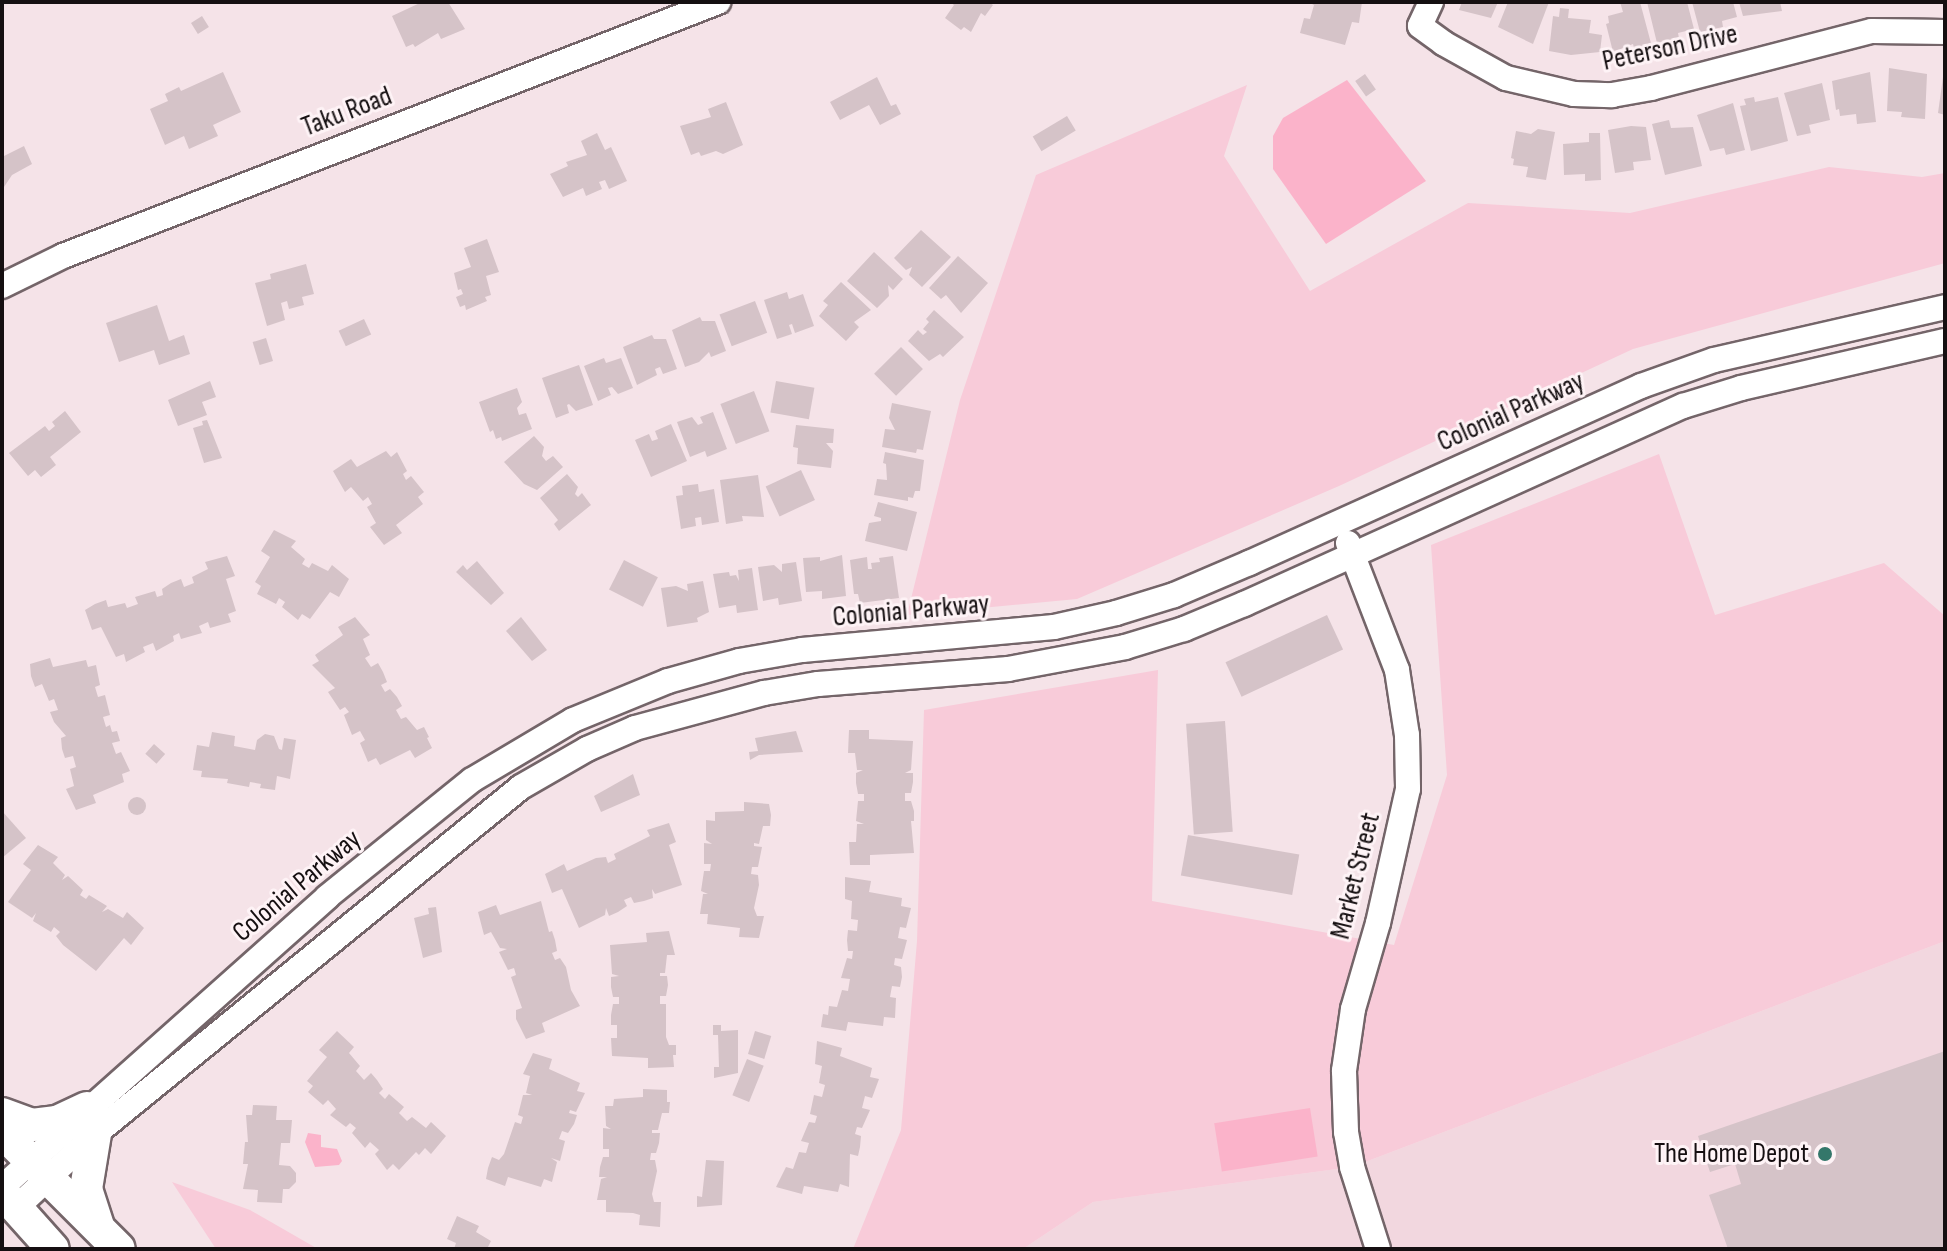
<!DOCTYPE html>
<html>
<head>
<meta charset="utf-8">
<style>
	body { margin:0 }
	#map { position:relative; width:1947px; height:1251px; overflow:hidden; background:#f5e3e8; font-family:"Sofia Sans Condensed",sans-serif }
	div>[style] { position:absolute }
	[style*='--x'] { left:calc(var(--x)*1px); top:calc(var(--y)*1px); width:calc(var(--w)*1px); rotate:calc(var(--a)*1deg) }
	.built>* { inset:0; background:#f2d7df }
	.green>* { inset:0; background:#f8cbd9 }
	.water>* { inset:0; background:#fbb3ca; transform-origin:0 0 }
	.building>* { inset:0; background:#d5c3c8; transform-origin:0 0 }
	.round { border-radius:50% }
	.roads { filter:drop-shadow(2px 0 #746569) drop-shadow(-2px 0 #746569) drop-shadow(0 2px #746569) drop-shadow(0 -2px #746569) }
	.minor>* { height:24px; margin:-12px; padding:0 12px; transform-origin:12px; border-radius:12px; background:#fff }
	.major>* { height:32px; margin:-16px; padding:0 16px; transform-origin:16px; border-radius:16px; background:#fff }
	.dots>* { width:22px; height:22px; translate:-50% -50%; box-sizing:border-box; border:4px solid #fef3f6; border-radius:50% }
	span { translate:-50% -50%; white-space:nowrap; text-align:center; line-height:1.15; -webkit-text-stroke:6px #fef3f6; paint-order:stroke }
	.street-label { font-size:28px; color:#150f11 }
	.poi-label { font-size:28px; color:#150f11 }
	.right { translate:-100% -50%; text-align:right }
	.frame { position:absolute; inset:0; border:4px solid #150f11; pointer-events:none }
</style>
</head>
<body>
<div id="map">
	<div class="built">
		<div style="clip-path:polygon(1945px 941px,1945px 1249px,1023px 1249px,1093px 1202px,1352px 1167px)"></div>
	</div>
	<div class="green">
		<div style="clip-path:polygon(1247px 85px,1224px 156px,1310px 291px,1468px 203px,1630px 213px,1829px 167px,1922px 177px,1945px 173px,1945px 263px,1633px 349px,1339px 486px,1077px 599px,907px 615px,960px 400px,1036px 175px)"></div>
		<div style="clip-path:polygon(1659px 454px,1715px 615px,1884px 563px,1945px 616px,1945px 941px,1352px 1167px,1093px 1202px,1023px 1249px,853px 1249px,901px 1130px,917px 941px,924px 710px,1158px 670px,1152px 901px,1394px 945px,1447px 775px,1431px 545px)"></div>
		<div style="clip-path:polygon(172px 1182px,250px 1210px,318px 1249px,216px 1249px)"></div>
	</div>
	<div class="water">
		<div style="clip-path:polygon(1347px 80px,1426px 181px,1326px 244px,1273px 169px,1273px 136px,1283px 118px)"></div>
		<div style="left:1310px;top:1108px;width:49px;height:97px;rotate:81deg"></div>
		<div style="clip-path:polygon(308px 1133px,321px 1135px,321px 1147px,337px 1149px,342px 1161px,339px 1165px,315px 1167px,305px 1142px)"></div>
	</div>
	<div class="building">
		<div style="clip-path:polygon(422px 2px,448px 2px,465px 29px,441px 39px,438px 33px,415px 47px,413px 44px,406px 47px,392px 16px)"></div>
		<div style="clip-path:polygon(950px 2px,989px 2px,993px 5px,985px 16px,981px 13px,971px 32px,964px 27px,961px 30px,945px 18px,954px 5px)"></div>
		<div style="clip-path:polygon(1308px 2px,1362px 2px,1359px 23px,1352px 22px,1345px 45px,1300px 33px,1304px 18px,1310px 19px,1314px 5px)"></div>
		<div style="clip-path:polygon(1462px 2px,1498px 2px,1491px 18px,1459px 10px)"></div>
		<div style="clip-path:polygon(1508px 2px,1549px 2px,1533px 44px,1498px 27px)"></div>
		<div style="clip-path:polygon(1620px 2px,1640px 2px,1652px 47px,1635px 52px,1633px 44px,1613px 52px,1606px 24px,1609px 23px,1608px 16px,1623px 12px)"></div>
		<div style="clip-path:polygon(1647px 2px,1687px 2px,1694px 29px,1678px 33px,1679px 38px,1657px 43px)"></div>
		<div style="clip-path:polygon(1692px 2px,1733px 2px,1737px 17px,1722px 21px,1723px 27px,1700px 32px)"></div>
		<div style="clip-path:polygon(1739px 2px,1780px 2px,1782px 11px,1743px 16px)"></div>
		<div style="clip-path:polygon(1560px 8px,1569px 9px,1568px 18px,1591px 20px,1589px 33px,1602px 35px,1600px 52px,1571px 55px,1549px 51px,1553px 16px,1559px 17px)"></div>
		<div style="left:202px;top:16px;width:13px;height:13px;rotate:58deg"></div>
		<div style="clip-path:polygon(1889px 68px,1927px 74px,1925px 119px,1901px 117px,1902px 112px,1887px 111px)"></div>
		<div style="clip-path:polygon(223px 72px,241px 112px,213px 125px,218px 136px,189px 149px,184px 136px,165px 145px,150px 109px,168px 101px,165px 94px,179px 87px,181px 91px)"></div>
		<div style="clip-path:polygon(1870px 72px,1876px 122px,1857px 124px,1856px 114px,1840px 116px,1839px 109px,1836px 110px,1832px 81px)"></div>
		<div style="left:1365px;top:74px;width:19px;height:12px;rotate:55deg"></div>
		<div style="clip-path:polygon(877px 77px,891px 106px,896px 104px,901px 114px,880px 125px,869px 105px,840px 120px,830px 102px)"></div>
		<div style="clip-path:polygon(1943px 77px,1945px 77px,1945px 115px,1938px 113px)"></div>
		<div style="clip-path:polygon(1822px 83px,1830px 120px,1809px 125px,1811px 133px,1797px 136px,1784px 93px)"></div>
		<div style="clip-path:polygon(1754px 97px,1755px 102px,1778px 97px,1788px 141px,1751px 151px,1740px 106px,1746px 105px,1744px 99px)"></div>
		<div style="clip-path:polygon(726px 102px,743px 145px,723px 154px,716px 151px,701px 156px,699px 152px,691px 155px,680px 126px,711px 117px,708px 109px)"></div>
		<div style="clip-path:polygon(1733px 103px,1745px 150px,1726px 155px,1724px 148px,1710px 151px,1697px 115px)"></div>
		<div style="left:1067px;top:116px;width:17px;height:40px;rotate:59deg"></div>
		<div style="clip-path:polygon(1669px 120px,1671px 128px,1693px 127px,1702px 166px,1665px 175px,1652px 124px)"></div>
		<div style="clip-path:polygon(1631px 126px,1646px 127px,1651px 160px,1633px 162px,1634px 170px,1615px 173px,1608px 130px)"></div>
		<div style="clip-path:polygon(1538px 129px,1555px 132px,1546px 180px,1526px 177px,1528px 167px,1513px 165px,1514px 159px,1511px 158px,1516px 131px,1531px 134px)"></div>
		<div style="clip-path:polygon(597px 133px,605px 150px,611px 147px,627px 181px,609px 189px,605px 180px,599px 182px,602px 189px,586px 196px,583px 188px,563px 197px,550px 174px,568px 166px,566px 162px,587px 155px,581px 141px)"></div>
		<div style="clip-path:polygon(1589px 133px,1600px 133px,1601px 180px,1585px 181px,1585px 174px,1564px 175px,1563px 144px,1589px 142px)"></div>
		<div style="clip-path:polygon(24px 146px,32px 164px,12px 175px,2px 190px,2px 157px)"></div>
		<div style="clip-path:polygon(921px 230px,951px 257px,922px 287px,909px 275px,912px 267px,906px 270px,894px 258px)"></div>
		<div style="clip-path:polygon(487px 239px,499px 272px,486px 276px,491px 295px,485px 297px,487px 301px,466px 310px,465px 305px,460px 307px,456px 297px,463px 294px,461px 289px,458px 290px,454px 273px,471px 267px,464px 248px)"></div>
		<div style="clip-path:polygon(874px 252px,903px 279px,893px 290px,888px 285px,889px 296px,877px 308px,847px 281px)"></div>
		<div style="clip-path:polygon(958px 256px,988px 283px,961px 313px,946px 295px,941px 299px,929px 288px)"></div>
		<div style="clip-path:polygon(306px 264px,314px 294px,302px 297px,304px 305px,289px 309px,287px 301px,281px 303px,285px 320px,267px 326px,255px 283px,271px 279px,270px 274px)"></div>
		<div style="clip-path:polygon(841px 282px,871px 310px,854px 322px,859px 327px,846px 341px,819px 316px,828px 305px,823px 301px)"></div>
		<div style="clip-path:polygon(787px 292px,789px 299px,803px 294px,814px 326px,795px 333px,792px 324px,789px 325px,792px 334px,777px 339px,764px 300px)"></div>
		<div style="left:755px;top:301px;width:34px;height:38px;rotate:69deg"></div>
		<div style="clip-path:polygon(157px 305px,169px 341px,184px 335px,190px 354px,159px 365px,154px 350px,119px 362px,106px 323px)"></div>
		<div style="clip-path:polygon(934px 310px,964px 337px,943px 357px,940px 354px,929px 361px,908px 341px,918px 330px,923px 335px,927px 332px,923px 329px,929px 322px,926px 319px)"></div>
		<div style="clip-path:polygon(700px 317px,702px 321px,715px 321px,726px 351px,711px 357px,709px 352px,699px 362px,685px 367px,672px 330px)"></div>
		<div style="left:364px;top:319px;width:17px;height:28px;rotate:65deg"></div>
		<div style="clip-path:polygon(652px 335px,654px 339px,666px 339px,677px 369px,663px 374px,660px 367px,655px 369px,657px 375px,637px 385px,623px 347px)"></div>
		<div style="left:266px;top:338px;width:24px;height:14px;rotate:73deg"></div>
		<div style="left:901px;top:347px;width:31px;height:38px;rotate:45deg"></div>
		<div style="clip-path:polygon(604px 358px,606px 363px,621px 358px,633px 388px,618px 394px,612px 387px,608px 388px,611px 395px,598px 401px,584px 366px)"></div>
		<div style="clip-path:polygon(579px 365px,593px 405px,576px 411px,569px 404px,567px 405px,569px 413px,556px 418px,542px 378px)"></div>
		<div style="clip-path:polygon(210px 381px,216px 397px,202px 402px,207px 415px,178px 426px,168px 400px)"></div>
		<div style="left:776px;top:381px;width:39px;height:32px;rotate:10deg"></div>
		<div style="clip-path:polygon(517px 388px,522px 402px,517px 408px,519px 415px,526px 413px,532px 429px,502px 441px,501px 437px,496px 439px,493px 430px,490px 432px,479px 402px)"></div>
		<div style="left:754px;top:391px;width:43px;height:36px;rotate:69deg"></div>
		<div style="clip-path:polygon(892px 403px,931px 411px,923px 450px,917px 449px,916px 453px,882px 447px,885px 429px,895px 430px,889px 418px)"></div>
		<div style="clip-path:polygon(65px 411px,81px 432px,50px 457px,56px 465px,41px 477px,35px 470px,28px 476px,9px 453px,45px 426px,49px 431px,55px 426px,52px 422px)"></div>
		<div style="clip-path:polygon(713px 412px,727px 449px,707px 457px,705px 451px,690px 457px,677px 422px,692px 417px,698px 425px,703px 423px,700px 417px)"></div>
		<div style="clip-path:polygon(207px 420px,222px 458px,204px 463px,193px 428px,203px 425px,202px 421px)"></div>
		<div style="clip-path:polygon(671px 424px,687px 461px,651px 477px,635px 440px,649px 434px,652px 441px,658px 439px,655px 431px)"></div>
		<div style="clip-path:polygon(796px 425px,834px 429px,833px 443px,826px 443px,833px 451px,831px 468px,797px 464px,798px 448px,793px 447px)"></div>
		<div style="clip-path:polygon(534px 436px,544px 447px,542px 456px,546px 461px,553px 456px,563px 467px,537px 490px,524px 484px,504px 462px)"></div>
		<div style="clip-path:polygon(386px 451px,391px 457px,397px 452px,407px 471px,403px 474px,406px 480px,411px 476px,424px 492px,418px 497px,423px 504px,396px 525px,402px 533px,384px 545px,370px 527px,376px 523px,367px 507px,372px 504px,368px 497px,363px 501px,351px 487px,345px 492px,333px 471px,351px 459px,357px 467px)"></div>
		<div style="clip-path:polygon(885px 452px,924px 460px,920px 491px,915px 491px,913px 498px,908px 497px,908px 501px,874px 495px,877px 479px,887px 480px,886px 464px,883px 463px)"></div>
		<div style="left:801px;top:470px;width:33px;height:39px;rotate:65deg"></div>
		<div style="clip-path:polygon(567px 474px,578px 487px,575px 494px,578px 497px,582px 493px,591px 505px,559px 531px,554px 524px,558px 520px,540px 498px)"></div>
		<div style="clip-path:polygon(758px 475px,764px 517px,742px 516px,743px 521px,726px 524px,720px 480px)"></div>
		<div style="clip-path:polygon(698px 484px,699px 492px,714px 489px,719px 522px,702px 525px,701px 517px,695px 518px,696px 526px,681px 529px,676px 496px,683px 495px,682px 486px)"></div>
		<div style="clip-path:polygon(878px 502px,917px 512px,907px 551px,865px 541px,869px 523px,881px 521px,881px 518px,874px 516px)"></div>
		<div style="clip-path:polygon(274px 530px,296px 541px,291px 547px,305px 559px,302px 564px,309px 568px,312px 563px,328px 571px,332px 565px,349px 579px,339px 597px,330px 592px,310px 619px,302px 614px,298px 620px,282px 607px,285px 602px,279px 598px,276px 604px,257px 594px,261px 586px,255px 582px,270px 557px,261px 551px)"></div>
		<div style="clip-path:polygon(842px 555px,846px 596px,822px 599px,822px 591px,806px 592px,803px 558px,820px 557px,820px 561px)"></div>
		<div style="clip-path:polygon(227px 556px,235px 576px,226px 579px,236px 611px,228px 614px,231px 622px,210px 628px,208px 622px,199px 626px,202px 633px,181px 639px,179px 633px,173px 636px,174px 641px,156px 651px,153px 643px,143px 647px,145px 652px,126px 662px,124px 654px,116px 657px,101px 627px,92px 630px,85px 610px,95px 604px,106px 600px,108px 607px,125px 603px,127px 608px,138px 604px,135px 597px,155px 591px,157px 597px,163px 595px,162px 589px,171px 583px,181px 579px,184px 587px,194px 583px,192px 577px,208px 569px,205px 562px)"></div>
		<div style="clip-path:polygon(893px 556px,899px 598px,860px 603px,858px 594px,854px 594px,850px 560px,867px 557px,868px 569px,872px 569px,871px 563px,880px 562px,879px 558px)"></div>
		<div style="left:624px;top:560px;width:38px;height:33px;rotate:27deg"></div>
		<div style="clip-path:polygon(477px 561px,504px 593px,491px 605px,456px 572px,463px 565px,467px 570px)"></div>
		<div style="clip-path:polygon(796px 562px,802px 601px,779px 605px,778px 598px,763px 601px,758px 567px,774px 565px,782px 572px,782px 564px)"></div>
		<div style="clip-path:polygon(752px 568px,758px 610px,737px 613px,736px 605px,719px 608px,713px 574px,729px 572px,730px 576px,736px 575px,739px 581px,738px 570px)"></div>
		<div style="clip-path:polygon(703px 581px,709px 612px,697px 618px,698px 622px,667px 627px,661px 588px,676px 586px,688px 591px,687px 584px)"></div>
		<div style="left:1327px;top:615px;width:38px;height:112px;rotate:65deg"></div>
		<div style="clip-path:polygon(355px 617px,370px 635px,363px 639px,370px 655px,365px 658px,371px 667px,378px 663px,383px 672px,387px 682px,381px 685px,385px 692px,390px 689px,397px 697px,402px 706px,396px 710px,401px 719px,406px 717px,417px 730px,424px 727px,429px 737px,427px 738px,432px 748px,415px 758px,410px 750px,380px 765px,376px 758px,368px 762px,360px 743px,365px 740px,360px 731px,352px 735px,344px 715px,349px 712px,345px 707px,340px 710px,328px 692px,335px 688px,312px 665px,319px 661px,315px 655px,343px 635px,338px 627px)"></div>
		<div style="clip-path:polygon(521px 617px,547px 650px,532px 661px,506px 631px)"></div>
		<div style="clip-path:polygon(50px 658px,53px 667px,86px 660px,88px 667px,96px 665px,100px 685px,95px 687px,98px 697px,105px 695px,110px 715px,103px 717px,106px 727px,110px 725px,112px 732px,117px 731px,120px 741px,112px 743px,116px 754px,121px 752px,130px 771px,122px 774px,124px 782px,93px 795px,96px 803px,76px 810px,66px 789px,74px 786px,70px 769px,76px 767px,73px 756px,65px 758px,62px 749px,61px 738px,66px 736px,54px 722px,50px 712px,58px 710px,54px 699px,49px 701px,42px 684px,35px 687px,31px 676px,30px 664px)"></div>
		<div style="left:1225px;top:721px;width:111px;height:39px;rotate:86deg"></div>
		<div style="clip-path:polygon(849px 730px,869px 730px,869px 739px,913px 741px,911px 770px,905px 773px,913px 773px,913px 782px,911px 793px,905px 793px,905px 801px,911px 801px,914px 811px,914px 821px,911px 821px,914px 853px,870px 855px,870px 865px,850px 865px,849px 842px,856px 842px,857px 824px,864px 824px,856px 821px,858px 801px,864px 801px,864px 794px,858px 794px,856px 783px,856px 773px,863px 770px,857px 770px,855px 753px,848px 753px)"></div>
		<div style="clip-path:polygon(796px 731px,803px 752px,759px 755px,750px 760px,749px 752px,758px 751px,755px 738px)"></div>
		<div style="clip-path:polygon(212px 732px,235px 736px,234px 746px,255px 750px,257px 740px,265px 734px,274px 736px,279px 749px,282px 750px,284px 738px,296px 740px,290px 779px,277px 776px,275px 790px,260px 788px,261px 784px,250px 782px,249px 787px,227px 783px,228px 779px,201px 777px,202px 771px,193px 770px,197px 745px,209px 747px)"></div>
		<div style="left:154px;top:744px;width:15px;height:13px;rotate:42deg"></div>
		<div style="clip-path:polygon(633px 774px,640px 795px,601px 812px,594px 796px)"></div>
		<div class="round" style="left:128px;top:797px;width:18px;height:18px"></div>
		<div style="clip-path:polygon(744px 802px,769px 804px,771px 815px,770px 826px,763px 826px,759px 844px,754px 843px,754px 846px,762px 847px,758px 867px,752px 867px,751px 874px,758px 875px,759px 885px,754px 908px,757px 916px,764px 916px,759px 938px,739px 937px,740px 928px,707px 924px,708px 914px,700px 914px,703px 894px,708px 894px,701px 891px,704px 871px,710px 871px,711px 864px,704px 864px,704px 843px,712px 844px,706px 840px,706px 820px,715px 821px,715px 812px,744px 811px)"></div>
		<div style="clip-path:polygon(2px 811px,26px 838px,2px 858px)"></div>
		<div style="clip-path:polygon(669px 823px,676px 842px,669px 845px,682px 885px,655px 894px,652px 889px,653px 898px,644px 901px,634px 903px,631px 897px,624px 900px,627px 906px,618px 912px,609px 916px,606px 908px,605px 915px,579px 928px,562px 889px,552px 893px,545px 874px,564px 864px,567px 871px,596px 858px,606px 857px,608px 863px,616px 859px,614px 854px,650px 836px,647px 830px)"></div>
		<div style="left:1188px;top:835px;width:113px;height:41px;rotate:10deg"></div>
		<div style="clip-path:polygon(38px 845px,58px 857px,53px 863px,65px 875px,62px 880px,68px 876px,83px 890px,80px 895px,86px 899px,89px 895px,107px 906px,102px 912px,108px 909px,123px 918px,127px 912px,144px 928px,131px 945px,124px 938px,96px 971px,63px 945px,56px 936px,60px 932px,54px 927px,51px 932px,33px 921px,36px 913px,32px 918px,8px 902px,31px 870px,23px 864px)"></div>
		<div style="clip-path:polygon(845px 877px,871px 881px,869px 892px,902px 898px,901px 906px,911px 908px,906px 928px,900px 927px,898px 938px,907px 940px,902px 959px,895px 958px,894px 965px,901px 967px,902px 977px,900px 987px,892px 986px,890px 997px,896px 998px,895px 1018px,884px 1017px,883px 1026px,848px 1022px,846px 1031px,821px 1027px,823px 1014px,828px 1015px,829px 1006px,837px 1007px,842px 990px,848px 991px,850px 979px,841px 978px,847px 958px,852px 959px,853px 951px,848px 951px,847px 940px,848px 930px,857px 931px,858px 920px,851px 919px,852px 901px,845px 899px)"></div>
		<div style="clip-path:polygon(541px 901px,549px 932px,552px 931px,555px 940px,557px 951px,552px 953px,555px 960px,560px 958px,566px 967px,571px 990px,580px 1006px,542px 1023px,545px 1032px,526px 1039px,516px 1019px,516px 1010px,522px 1008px,511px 977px,516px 975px,514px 968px,508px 970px,499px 952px,507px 949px,500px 948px,491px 932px,484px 935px,478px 912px,496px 905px,500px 915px)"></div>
		<div style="clip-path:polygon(436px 907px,442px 952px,423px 958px,414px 918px,429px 914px,428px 908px)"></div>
		<div style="clip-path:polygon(669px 931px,675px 955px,667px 955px,665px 973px,660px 973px,660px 976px,667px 976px,668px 985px,666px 996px,660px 996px,660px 1004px,666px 1004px,666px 1037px,669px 1045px,676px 1045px,676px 1055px,673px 1055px,674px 1067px,648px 1068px,648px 1058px,612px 1056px,611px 1038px,617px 1038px,617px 1025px,611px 1025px,611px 1015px,613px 1004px,619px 1004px,619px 997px,613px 997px,611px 987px,611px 977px,619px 976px,612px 974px,610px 945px,647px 942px,646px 933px)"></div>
		<div style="clip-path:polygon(713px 1025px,721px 1025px,721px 1031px,738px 1030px,738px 1073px,714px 1078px,714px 1067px,719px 1067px,718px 1035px,713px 1035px)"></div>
		<div style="clip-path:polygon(337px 1031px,354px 1047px,349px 1053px,360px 1066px,356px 1071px,364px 1080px,371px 1073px,377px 1080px,383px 1089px,379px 1093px,385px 1099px,389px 1094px,404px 1107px,399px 1113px,407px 1121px,412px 1117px,426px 1128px,431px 1122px,446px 1136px,431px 1154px,425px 1148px,419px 1155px,416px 1152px,399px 1170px,393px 1164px,387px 1170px,375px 1154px,379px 1150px,370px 1142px,365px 1148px,352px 1133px,356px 1128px,350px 1123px,346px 1127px,330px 1115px,336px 1109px,328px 1100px,323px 1105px,308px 1092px,313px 1086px,307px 1081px,327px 1057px,319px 1050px)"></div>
		<div style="left:755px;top:1031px;width:17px;height:24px;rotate:17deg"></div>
		<div style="clip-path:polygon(817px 1041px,842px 1048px,840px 1056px,872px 1068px,870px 1077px,879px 1079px,872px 1098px,865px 1096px,862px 1108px,870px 1110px,862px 1128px,857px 1127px,855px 1134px,861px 1136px,860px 1147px,858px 1156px,850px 1154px,849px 1187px,840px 1184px,838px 1192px,804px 1186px,802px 1194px,776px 1187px,786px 1167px,793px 1169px,799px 1152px,806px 1153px,809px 1143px,801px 1141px,809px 1122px,815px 1123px,817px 1116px,810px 1114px,814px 1095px,822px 1097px,825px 1085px,819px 1083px,822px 1066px,815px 1064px)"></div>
		<div style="clip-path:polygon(1945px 1051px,1945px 1247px,1728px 1249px,1709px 1195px,1741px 1184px,1735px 1164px,1710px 1172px,1698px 1136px)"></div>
		<div style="clip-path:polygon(533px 1053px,552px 1059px,549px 1069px,580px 1083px,577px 1091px,585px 1093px,576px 1112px,570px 1110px,569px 1113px,577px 1115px,574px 1124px,568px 1133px,562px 1131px,559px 1139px,565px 1141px,560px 1161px,551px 1158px,557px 1162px,552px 1182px,544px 1179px,541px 1187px,508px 1177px,505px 1186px,486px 1179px,488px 1168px,492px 1157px,499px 1160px,504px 1154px,515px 1122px,521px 1124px,523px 1117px,518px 1115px,523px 1095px,532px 1095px,526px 1093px,530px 1076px,523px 1074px)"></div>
		<div style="left:747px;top:1059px;width:18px;height:39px;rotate:22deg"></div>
		<div style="clip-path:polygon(643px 1089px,667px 1090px,667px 1102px,670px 1102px,669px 1113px,662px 1113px,658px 1130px,652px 1130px,652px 1133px,660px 1133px,659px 1143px,656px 1153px,651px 1153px,650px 1160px,655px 1160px,657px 1171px,652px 1194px,654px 1202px,661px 1202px,660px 1227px,639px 1225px,640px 1215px,633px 1213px,606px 1212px,606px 1200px,597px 1200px,601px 1179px,607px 1177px,599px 1177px,600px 1167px,603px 1157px,609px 1157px,609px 1149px,603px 1149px,603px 1128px,611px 1129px,606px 1126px,605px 1106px,613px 1106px,614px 1099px,643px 1097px)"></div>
		<div style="clip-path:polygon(253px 1105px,277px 1106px,276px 1120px,292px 1120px,290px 1143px,281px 1143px,279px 1165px,290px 1166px,296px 1173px,296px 1182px,289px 1189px,283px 1189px,282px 1203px,257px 1202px,258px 1190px,243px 1189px,248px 1164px,243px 1164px,245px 1142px,248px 1142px,246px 1115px,252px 1115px)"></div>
		<div style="clip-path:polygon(706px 1160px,724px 1161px,722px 1205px,697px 1207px,697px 1196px,702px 1197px)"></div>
		<div style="clip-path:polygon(457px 1216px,479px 1226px,476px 1232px,491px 1241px,487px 1249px,454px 1249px,456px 1243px,447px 1239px)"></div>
	</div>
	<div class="roads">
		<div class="minor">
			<div style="--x:1431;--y:2;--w:26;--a:115"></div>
			<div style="--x:1420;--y:26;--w:29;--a:36"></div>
			<div style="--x:1443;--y:43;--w:72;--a:29.1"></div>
			<div style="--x:1506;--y:78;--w:70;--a:13.2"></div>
			<div style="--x:1574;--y:94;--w:38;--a:2"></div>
			<div style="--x:1612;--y:95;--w:40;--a:-10"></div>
			<div style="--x:1651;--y:88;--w:228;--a:-14.5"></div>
			<div style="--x:1872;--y:31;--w:73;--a:0.8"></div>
			<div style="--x:2;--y:286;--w:68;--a:-26.2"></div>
			<div style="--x:63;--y:256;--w:703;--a:-21.2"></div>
			<div style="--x:1348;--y:543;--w:136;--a:68.9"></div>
			<div style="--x:1397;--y:670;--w:66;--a:81.3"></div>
			<div style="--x:1407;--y:735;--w:54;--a:88.9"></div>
			<div style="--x:1408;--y:789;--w:137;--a:102.6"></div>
			<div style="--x:1378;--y:923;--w:90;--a:106.2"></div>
			<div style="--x:1353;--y:1009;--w:63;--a:98.3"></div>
			<div style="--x:1344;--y:1071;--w:61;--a:88.1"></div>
			<div style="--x:1346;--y:1132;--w:36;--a:80"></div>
			<div style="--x:1352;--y:1167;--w:86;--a:72.4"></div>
			<div style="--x:2;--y:1187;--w:436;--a:-41.7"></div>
			<div style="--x:327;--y:897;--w:186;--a:-38.9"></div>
			<div style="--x:472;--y:780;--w:117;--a:-30.7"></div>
			<div style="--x:573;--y:720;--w:103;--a:-22.3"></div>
			<div style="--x:668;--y:681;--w:74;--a:-15.7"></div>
			<div style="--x:739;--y:661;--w:64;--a:-9.9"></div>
			<div style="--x:802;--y:650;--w:253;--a:-5.2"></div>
			<div style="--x:1054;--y:627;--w:64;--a:-12.7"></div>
			<div style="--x:1116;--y:613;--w:61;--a:-17.2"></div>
			<div style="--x:1174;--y:595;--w:82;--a:-23.1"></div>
			<div style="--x:1249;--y:563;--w:430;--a:-24.3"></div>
			<div style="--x:1641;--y:386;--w:77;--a:-19.6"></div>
			<div style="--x:1714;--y:360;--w:237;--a:-12.9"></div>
			<div style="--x:16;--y:1208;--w:108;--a:-43.1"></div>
			<div style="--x:95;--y:1134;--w:549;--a:-39.16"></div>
			<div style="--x:521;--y:787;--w:76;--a:-29.9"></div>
			<div style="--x:587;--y:749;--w:52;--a:-23.6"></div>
			<div style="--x:635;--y:728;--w:134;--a:-15.2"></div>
			<div style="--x:764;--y:693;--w:55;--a:-9.5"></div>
			<div style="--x:818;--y:684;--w:191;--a:-4.5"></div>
			<div style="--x:1008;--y:669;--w:119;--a:-10.6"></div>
			<div style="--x:1125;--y:647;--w:62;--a:-17"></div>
			<div style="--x:1184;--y:629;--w:65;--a:-22.6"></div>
			<div style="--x:1244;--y:604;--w:482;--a:-24.3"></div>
			<div style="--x:1683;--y:406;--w:61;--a:-17.2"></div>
			<div style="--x:1741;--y:388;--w:209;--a:-13"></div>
		</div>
		<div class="major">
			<div style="--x:2;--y:1114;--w:32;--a:20"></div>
			<div style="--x:32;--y:1125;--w:25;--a:-7"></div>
			<div style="--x:57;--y:1122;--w:33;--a:-25"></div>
			<div style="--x:2;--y:1132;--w:165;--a:45"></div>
			<div style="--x:95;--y:1134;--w:56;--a:99.3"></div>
			<div style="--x:86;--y:1189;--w:39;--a:72"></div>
			<div style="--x:2;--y:1192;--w:76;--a:48.2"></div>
		</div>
	</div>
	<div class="dots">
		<div style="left:1825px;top:1154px;background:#34776a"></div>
	</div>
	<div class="street-label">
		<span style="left:1670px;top:48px;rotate:-12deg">Peterson Drive</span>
		<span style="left:347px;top:112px;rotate:-21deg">Taku Road</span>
		<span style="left:1511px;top:412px;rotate:-24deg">Colonial Parkway</span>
		<span style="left:911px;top:611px;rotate:-5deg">Colonial Parkway</span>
		<span style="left:1356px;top:876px;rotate:-76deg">Market Street</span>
		<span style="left:297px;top:886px;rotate:-40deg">Colonial Parkway</span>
	</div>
	<div class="poi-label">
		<span class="right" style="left:1809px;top:1154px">The Home Depot</span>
	</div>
	<div class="frame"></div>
</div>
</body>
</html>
